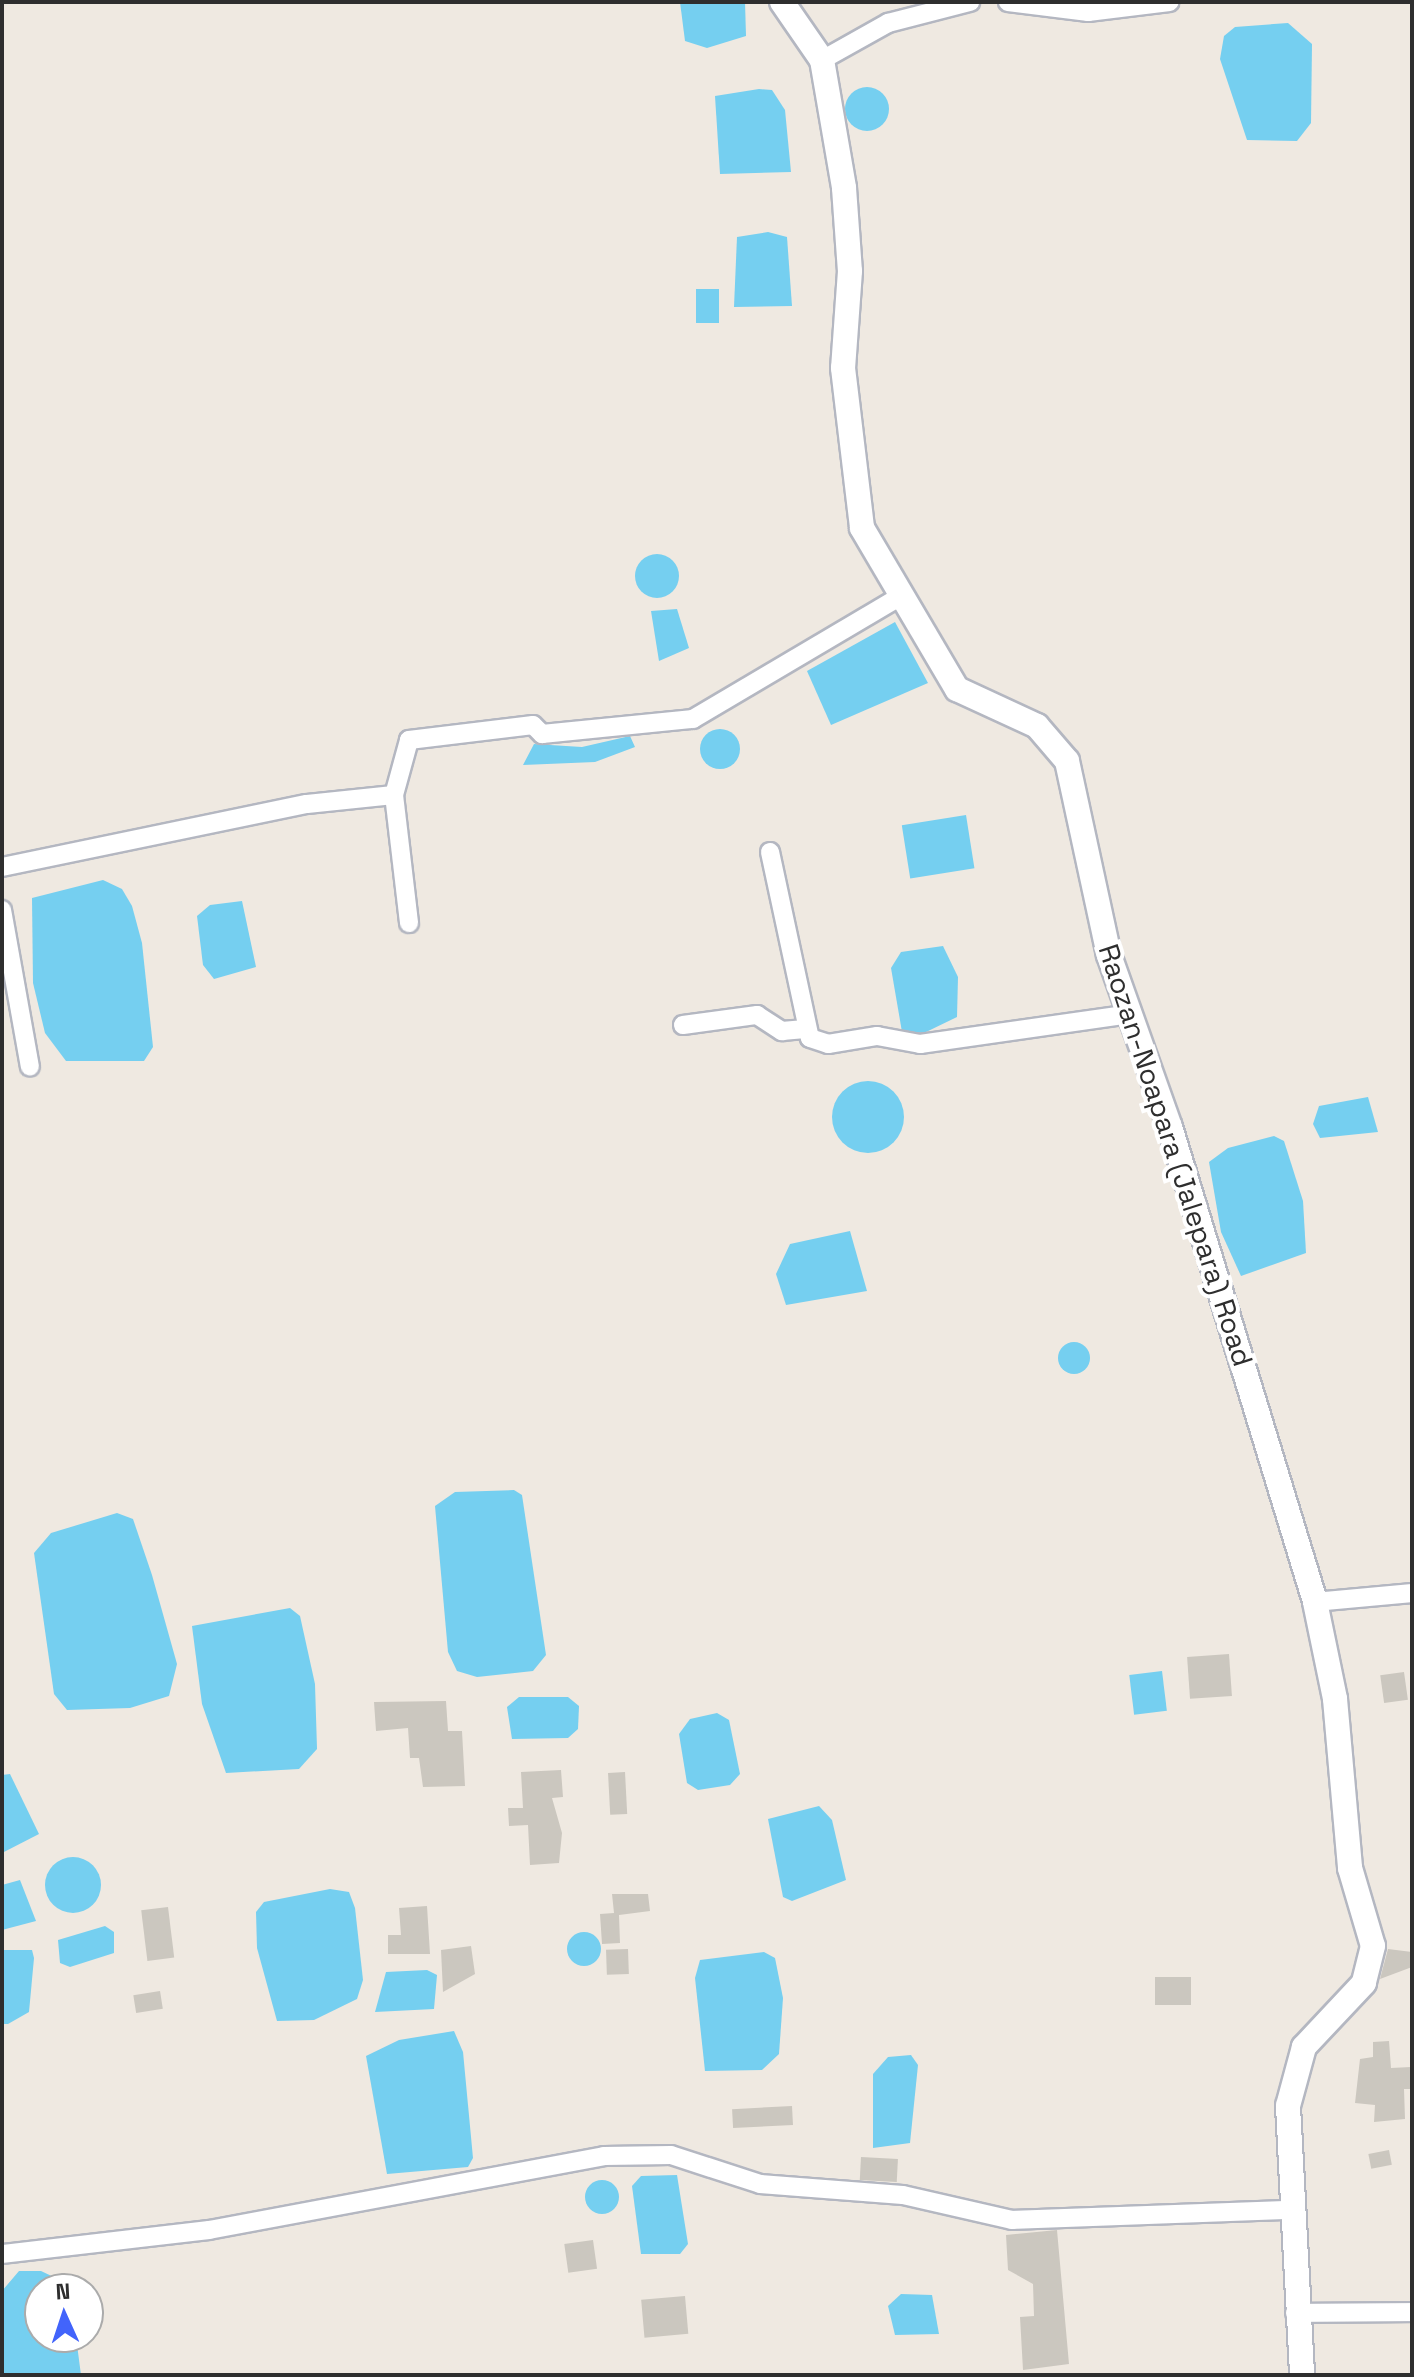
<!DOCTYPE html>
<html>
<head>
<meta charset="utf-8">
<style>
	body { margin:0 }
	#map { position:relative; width:1414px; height:2377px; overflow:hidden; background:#efe9e1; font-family:"Space Grotesk",sans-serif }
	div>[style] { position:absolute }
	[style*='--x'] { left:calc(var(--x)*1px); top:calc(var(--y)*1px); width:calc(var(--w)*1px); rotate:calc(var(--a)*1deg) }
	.water>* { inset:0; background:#75cff0; transform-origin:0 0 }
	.round { border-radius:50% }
	.building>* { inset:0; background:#cbc7bf; transform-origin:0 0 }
	.roads { filter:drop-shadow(2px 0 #b4b7c1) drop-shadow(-2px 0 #b4b7c1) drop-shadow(0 2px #b4b7c1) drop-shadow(0 -2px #b4b7c1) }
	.street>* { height:18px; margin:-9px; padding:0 9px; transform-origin:9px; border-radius:9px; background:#fff }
	.secondary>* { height:24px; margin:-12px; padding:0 12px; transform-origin:12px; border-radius:12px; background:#fff }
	span { translate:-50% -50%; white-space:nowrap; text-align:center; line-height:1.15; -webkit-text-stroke:8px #fff; paint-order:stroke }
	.street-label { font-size:28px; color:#2e2e2e }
	.frame { position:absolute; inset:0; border:4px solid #2e2e2e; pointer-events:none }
	.north { position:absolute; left:24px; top:2273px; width:80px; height:80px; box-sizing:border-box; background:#fff; border:2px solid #ababab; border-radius:50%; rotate:357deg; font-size:22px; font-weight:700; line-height:32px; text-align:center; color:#2e2e2e }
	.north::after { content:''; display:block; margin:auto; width:28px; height:36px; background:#4264fb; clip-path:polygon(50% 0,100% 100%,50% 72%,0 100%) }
</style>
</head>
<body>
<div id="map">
	<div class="water">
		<div style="clip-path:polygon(680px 2px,745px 2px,746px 36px,707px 48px,685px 41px)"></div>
		<div style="clip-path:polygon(1288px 23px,1312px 44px,1311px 123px,1297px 141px,1247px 140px,1220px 59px,1224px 36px,1235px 27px)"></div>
		<div class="round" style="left:845px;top:87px;width:44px;height:44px"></div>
		<div style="clip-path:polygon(759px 89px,772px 90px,785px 110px,791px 172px,720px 174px,715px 96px)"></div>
		<div style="clip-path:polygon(768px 232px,787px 237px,792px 306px,734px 307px,737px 237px)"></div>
		<div style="left:719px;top:289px;width:34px;height:23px;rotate:90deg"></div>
		<div class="round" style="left:635px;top:554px;width:44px;height:44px"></div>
		<div style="clip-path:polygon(677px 609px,689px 648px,659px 661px,651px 611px)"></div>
		<div style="clip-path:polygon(895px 622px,928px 683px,831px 725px,807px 671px)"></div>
		<div class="round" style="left:700px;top:729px;width:40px;height:40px"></div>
		<div style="clip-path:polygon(630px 736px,635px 747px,595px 762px,523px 765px,534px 744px,582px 747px)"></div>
		<div style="left:966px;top:815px;width:54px;height:65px;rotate:81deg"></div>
		<div style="clip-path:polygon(103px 880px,122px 889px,132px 906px,142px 943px,153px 1047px,144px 1061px,66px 1061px,45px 1033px,33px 983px,32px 898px)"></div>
		<div style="clip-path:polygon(242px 901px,256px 967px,214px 979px,203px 965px,197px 916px,210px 905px)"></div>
		<div style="clip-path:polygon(943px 946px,958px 977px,957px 1017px,924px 1033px,902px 1032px,891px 968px,901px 952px)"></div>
		<div class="round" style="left:832px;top:1081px;width:72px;height:72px"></div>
		<div style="clip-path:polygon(1368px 1097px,1378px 1132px,1320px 1138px,1313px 1124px,1319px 1106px)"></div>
		<div style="clip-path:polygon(1274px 1136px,1284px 1141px,1303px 1201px,1306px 1253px,1241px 1276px,1221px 1232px,1209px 1162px,1228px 1148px)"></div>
		<div style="clip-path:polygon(850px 1231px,867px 1291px,786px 1305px,776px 1274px,790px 1244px)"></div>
		<div class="round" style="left:1058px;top:1342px;width:32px;height:32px"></div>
		<div style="clip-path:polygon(514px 1490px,522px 1495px,546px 1655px,533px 1671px,477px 1677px,457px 1671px,448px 1652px,435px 1506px,455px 1492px)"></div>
		<div style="clip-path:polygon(117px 1513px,133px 1519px,152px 1575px,177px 1664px,169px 1696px,130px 1708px,67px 1710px,54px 1694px,34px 1553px,51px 1533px)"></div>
		<div style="clip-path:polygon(290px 1608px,300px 1616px,315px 1684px,317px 1749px,299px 1769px,226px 1773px,202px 1704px,192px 1626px)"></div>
		<div style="left:1162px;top:1671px;width:40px;height:33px;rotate:83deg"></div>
		<div style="clip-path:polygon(519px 1697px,568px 1697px,579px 1706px,578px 1729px,568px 1738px,512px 1739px,507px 1707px)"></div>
		<div style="clip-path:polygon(717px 1713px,729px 1720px,740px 1774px,730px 1785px,698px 1790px,687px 1783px,679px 1734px,690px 1719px)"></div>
		<div style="clip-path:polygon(10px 1774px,39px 1834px,2px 1853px,2px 1775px)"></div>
		<div style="clip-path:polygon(819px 1806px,832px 1820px,846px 1880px,792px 1901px,783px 1897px,768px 1819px)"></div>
		<div class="round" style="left:45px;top:1857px;width:56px;height:56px"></div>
		<div style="clip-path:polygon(20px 1880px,36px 1921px,2px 1930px,2px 1885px)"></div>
		<div style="clip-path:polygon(330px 1889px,349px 1892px,355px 1908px,363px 1980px,357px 1999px,314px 2020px,277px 2021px,257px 1948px,256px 1912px,264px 1902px)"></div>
		<div style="clip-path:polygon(105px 1926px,114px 1932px,114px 1953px,70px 1967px,60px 1963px,58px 1940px)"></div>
		<div class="round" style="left:567px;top:1932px;width:34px;height:34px"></div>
		<div style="clip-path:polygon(2px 1950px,32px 1950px,34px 1958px,29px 2012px,8px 2024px,2px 2024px)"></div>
		<div style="clip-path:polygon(764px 1952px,775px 1958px,783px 1998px,779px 2054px,762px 2070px,705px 2071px,695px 1978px,700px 1960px)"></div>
		<div style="clip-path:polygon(427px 1970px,437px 1975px,434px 2009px,375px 2012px,386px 1972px)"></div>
		<div style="clip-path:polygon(454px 2031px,463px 2052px,473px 2158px,468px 2167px,387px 2174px,366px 2056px,399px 2040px)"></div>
		<div style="clip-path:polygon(911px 2055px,918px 2065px,910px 2143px,873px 2148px,873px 2074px,888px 2057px)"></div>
		<div style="clip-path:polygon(677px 2175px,688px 2244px,680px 2254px,641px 2254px,632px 2186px,641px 2176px)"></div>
		<div class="round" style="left:585px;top:2180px;width:34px;height:34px"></div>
		<div style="clip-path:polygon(19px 2271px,41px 2271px,79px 2289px,40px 2289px,40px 2337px,76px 2337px,81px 2375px,2px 2375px,2px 2291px)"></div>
		<div style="clip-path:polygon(901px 2294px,932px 2295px,939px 2334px,895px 2335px,888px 2306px)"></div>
	</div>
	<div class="building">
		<div style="left:1229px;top:1654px;width:42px;height:42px;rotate:86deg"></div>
		<div style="left:1404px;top:1672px;width:28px;height:24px;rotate:82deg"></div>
		<div style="clip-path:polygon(446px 1701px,448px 1731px,462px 1731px,465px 1786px,423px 1787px,419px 1758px,410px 1758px,408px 1728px,376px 1731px,374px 1702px)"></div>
		<div style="clip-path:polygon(561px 1770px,563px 1797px,552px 1798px,562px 1833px,559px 1863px,530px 1865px,528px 1825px,509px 1826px,508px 1808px,523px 1808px,521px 1772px)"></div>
		<div style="left:625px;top:1772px;width:42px;height:17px;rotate:87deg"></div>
		<div style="clip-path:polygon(612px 1894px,648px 1894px,650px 1911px,619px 1915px,620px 1943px,602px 1944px,600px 1914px,614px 1913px)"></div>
		<div style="clip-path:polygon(427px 1906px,430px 1954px,388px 1954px,388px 1935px,401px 1935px,399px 1908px)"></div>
		<div style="left:168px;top:1907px;width:51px;height:27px;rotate:83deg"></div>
		<div style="clip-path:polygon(471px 1946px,475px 1974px,443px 1992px,441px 1950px)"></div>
		<div style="left:628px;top:1949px;width:25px;height:22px;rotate:88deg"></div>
		<div style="clip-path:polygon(1388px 1949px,1412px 1952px,1412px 1967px,1380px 1979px)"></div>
		<div style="left:1155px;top:1977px;width:36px;height:28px"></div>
		<div style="left:160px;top:1991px;width:18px;height:27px;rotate:81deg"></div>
		<div style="clip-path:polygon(1389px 2041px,1391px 2068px,1411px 2067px,1412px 2089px,1404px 2089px,1405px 2119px,1374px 2122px,1375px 2105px,1355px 2103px,1360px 2059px,1373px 2057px,1373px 2042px)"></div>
		<div style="left:792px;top:2106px;width:19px;height:60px;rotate:87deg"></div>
		<div style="left:1389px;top:2150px;width:15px;height:21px;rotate:79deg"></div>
		<div style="left:861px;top:2157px;width:37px;height:23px;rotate:3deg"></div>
		<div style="clip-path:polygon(1057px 2230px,1069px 2364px,1023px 2370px,1020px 2317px,1034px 2316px,1033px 2284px,1008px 2270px,1006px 2235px)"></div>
		<div style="left:593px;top:2240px;width:29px;height:29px;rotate:82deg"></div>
		<div style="left:685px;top:2296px;width:38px;height:44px;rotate:85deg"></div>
	</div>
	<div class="roads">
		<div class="street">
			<div style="--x:1008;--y:2;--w:81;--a:7.1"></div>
			<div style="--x:1088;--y:12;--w:82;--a:-7"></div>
			<div style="--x:822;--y:60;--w:76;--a:-29.3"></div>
			<div style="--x:888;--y:23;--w:85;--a:-14.4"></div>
			<div style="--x:394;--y:795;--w:129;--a:83.3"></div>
			<div style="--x:770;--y:852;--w:190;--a:77.9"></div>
			<div style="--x:810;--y:1038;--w:19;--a:18"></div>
			<div style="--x:828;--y:1044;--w:50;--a:-9.3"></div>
			<div style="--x:877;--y:1036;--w:44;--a:10.5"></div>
			<div style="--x:920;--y:1044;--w:212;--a:-8.1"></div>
			<div style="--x:2;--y:867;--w:311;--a:-11.7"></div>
			<div style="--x:307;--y:804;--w:87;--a:-5.9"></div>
			<div style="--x:394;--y:795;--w:57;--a:-74.7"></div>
			<div style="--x:409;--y:740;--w:125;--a:-6.9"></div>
			<div style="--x:533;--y:725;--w:13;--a:45"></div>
			<div style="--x:542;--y:734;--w:152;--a:-5.7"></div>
			<div style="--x:693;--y:719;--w:239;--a:-30.6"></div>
			<div style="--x:2;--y:910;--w:159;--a:79.9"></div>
			<div style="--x:683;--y:1025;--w:75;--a:-7.7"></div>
			<div style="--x:757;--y:1015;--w:30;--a:33"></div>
			<div style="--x:782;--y:1031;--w:23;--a:-5"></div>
			<div style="--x:1315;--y:1602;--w:97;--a:-5.3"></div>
			<div style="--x:2;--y:2254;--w:208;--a:-6.6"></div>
			<div style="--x:209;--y:2230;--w:402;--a:-10.6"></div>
			<div style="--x:604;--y:2156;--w:67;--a:-0.9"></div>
			<div style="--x:671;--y:2155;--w:94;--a:18"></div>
			<div style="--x:760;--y:2184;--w:143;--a:4.4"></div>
			<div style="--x:903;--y:2195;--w:112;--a:12.9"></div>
			<div style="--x:1012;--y:2220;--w:278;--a:-2.1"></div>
			<div style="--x:1295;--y:2313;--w:117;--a:-0.5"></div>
		</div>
		<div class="secondary">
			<div style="--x:782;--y:2;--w:70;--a:55.4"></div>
			<div style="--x:822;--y:60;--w:130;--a:80.2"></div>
			<div style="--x:844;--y:188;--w:83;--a:85.9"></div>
			<div style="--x:850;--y:271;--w:97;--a:94.1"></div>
			<div style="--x:843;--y:368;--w:161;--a:83.2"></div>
			<div style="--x:862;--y:528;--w:187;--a:59.5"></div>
			<div style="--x:957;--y:689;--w:88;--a:24.8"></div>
			<div style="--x:1037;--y:726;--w:46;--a:49.4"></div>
			<div style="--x:1067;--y:761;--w:198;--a:77.8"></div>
			<div style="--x:1109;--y:955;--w:182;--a:70.5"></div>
			<div style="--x:1170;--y:1127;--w:497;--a:73"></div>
			<div style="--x:1315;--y:1602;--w:99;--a:78.3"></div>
			<div style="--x:1335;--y:1699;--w:170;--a:84.9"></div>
			<div style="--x:1350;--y:1868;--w:81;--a:73.6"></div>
			<div style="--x:1373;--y:1946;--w:38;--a:104"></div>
			<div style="--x:1364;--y:1983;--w:88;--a:133.2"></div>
			<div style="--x:1304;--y:2047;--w:61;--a:105.2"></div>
			<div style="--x:1288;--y:2106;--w:269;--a:87"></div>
		</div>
	</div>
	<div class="street-label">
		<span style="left:1176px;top:1155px;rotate:72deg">Raozan-Noapara (Jalepara) Road</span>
	</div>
	<div class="frame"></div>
	<div class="north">N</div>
</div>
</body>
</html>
